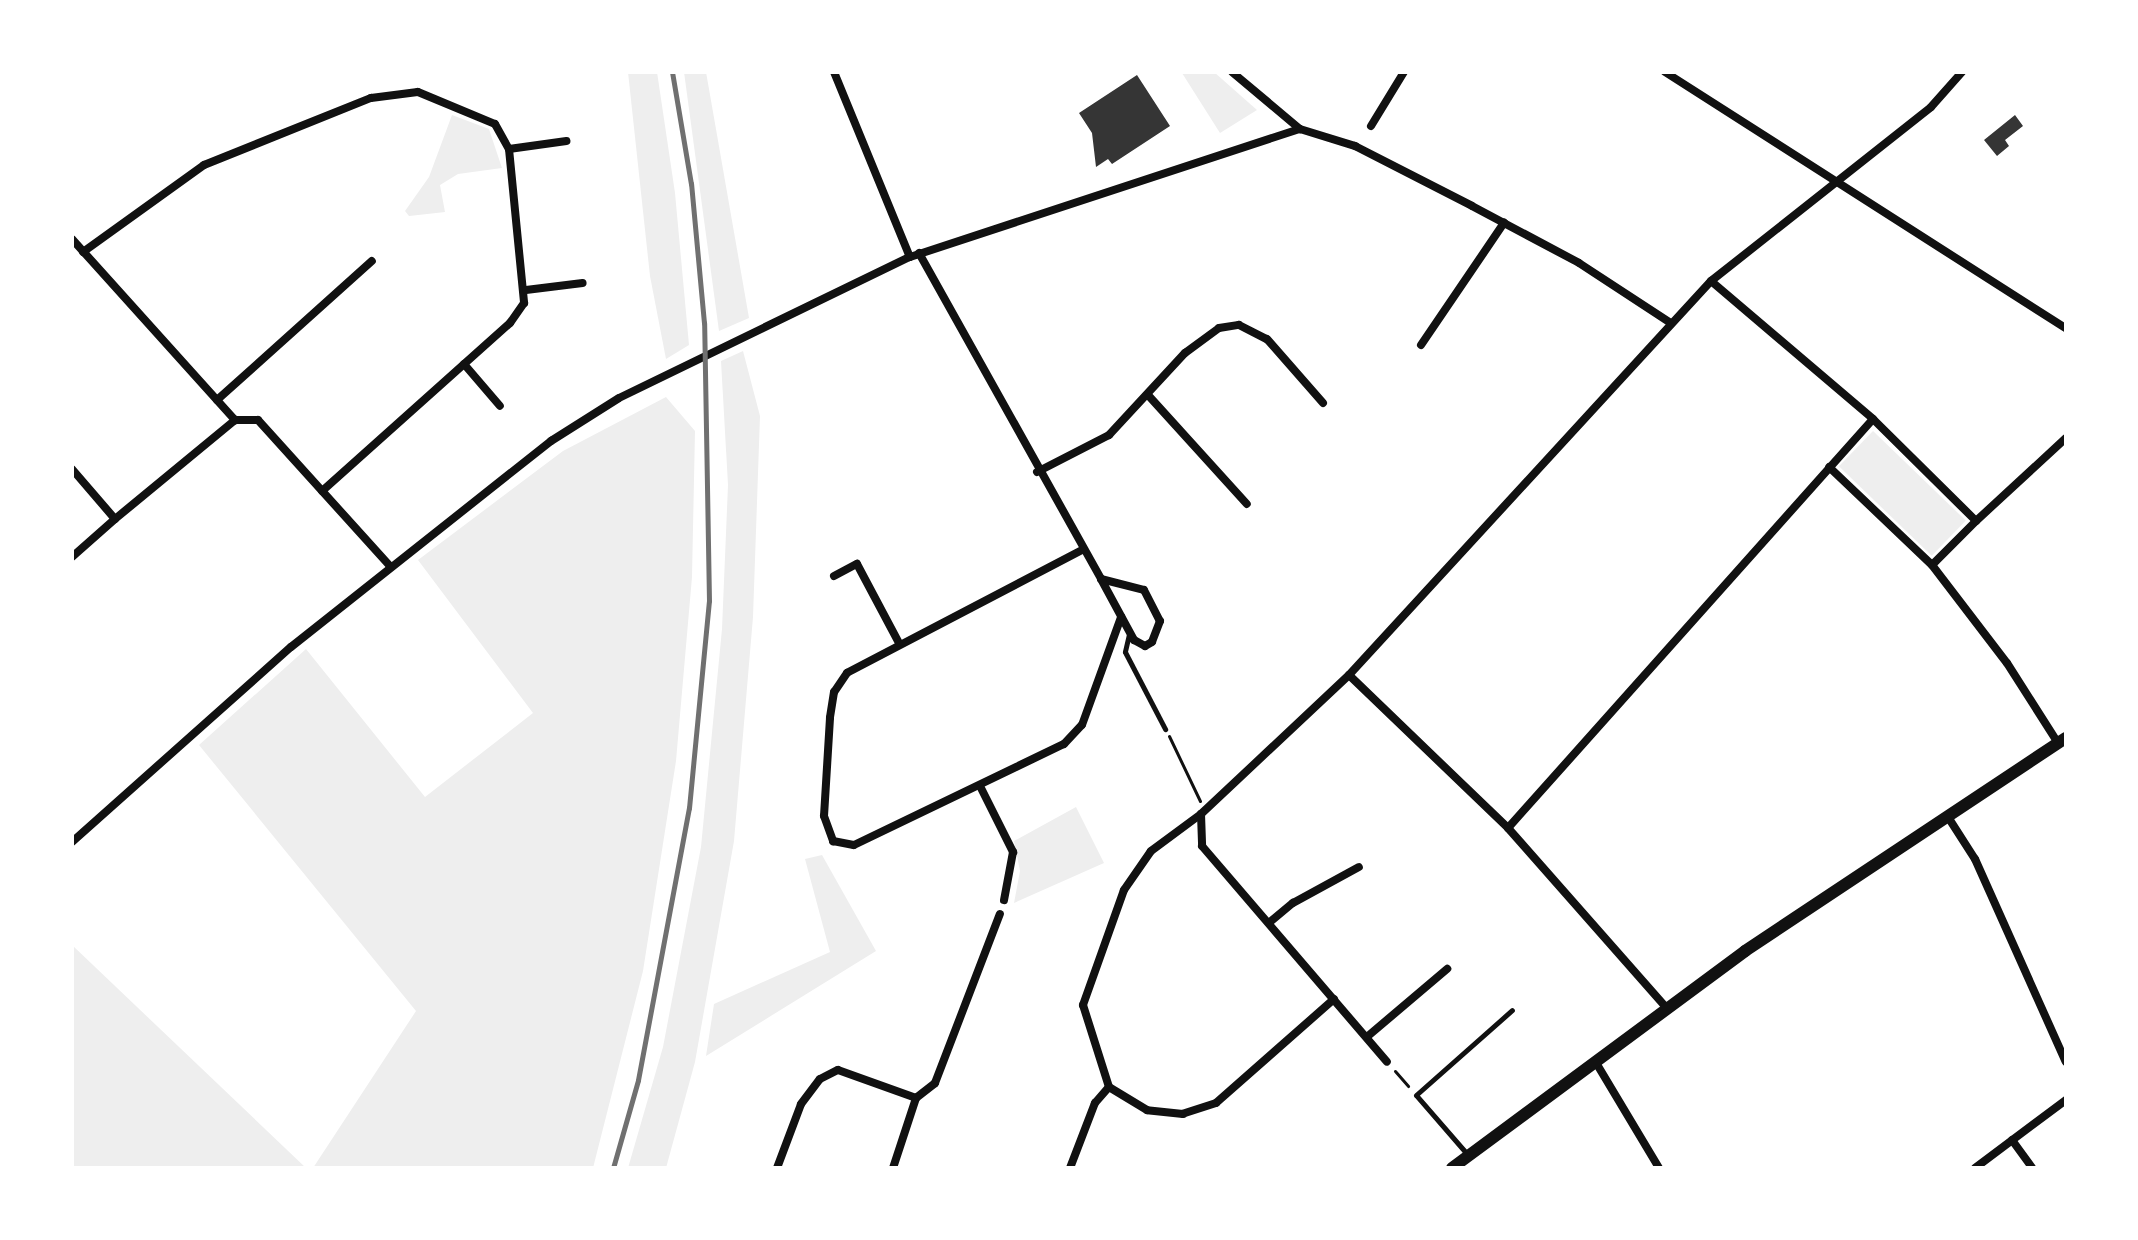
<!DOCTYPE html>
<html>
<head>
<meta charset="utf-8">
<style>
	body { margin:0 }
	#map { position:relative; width:2138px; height:1240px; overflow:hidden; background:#fff; font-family:Mulish,sans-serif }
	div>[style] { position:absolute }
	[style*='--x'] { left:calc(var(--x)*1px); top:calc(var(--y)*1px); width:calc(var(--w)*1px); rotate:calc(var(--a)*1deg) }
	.green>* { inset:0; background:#eee; transform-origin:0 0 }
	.building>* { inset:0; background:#353535 }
	.path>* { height:3px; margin:-1.5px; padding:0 1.5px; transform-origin:1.5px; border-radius:1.5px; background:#111 }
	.service>* { height:5px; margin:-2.5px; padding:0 2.5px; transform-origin:2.5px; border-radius:2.5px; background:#111 }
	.minor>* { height:8px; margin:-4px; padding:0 4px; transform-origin:4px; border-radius:4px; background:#111 }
	.tertiary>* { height:12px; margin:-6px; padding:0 6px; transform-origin:6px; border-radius:6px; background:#111 }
	.rail>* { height:5px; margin:-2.5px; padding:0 2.5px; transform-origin:2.5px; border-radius:2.5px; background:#707070 }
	span { translate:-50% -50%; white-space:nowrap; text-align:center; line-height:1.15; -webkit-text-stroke:8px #fff; paint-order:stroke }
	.frame { position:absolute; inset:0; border:74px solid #fff; pointer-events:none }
</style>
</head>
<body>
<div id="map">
	<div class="green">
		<div style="clip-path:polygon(628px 72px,657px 72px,675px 193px,689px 345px,666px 359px,650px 276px)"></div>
		<div style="clip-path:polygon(684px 72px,706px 72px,749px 318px,719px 331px)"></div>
		<div style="clip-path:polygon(1214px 72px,1257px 110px,1220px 133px,1182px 73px)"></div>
		<div style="clip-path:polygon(452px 115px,489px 129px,502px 168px,458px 174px,440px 185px,445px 212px,409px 216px,405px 211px,429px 177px)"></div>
		<div style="clip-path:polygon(743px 351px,760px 416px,753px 617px,734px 841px,695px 1062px,666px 1168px,628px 1168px,663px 1047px,701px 847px,722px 629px,728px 485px,721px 361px)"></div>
		<div style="clip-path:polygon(666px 397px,695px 431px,692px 577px,676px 761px,643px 971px,593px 1168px,313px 1168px,416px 1011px,199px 745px,306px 649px,425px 797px,533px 713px,418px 560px,563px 451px)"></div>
		<div style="left:1873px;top:431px;width:129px;height:49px;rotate:44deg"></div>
		<div style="clip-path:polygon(1076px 807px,1104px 863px,1014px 903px,1020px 871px,1014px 841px)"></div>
		<div style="clip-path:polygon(822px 855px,876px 951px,706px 1056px,714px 1004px,830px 952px,805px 859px)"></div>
		<div style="clip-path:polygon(72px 945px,306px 1168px,72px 1168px)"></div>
	</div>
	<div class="building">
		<div style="clip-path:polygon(1137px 75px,1170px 126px,1112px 164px,1108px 159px,1096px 167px,1092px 133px,1079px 113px)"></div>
		<div style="clip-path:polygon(2015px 115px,2023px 126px,2005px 140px,2009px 146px,1997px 156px,1984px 140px)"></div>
	</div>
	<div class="path">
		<div style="--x:1169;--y:736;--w:72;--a:64.5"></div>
		<div style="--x:1395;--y:1071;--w:20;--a:49"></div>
	</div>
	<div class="service">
		<div style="--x:1129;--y:634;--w:18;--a:103"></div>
		<div style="--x:1125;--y:652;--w:87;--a:62.5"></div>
		<div style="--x:1468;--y:1155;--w:79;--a:-130.9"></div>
		<div style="--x:1416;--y:1095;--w:128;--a:-41.5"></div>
	</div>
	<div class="minor">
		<div style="--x:834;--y:72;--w:200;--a:67.7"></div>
		<div style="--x:1232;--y:72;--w:89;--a:40"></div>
		<div style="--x:1300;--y:129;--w:58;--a:17.2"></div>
		<div style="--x:1355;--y:146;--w:131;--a:27.1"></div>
		<div style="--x:1472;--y:206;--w:121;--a:28"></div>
		<div style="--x:1579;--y:263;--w:108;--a:33.2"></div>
		<div style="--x:1665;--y:72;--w:476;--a:32.6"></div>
		<div style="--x:1371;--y:126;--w:63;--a:-58.6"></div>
		<div style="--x:509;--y:149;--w:58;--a:-8"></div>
		<div style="--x:72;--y:239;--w:244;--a:48"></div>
		<div style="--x:235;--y:420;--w:23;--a:0"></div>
		<div style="--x:258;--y:420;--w:198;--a:47.9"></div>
		<div style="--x:83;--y:252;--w:149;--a:-35.7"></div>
		<div style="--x:204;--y:165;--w:180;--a:-21.9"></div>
		<div style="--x:371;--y:98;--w:47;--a:-7.3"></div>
		<div style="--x:418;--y:92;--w:83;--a:22.6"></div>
		<div style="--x:495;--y:124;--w:29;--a:61"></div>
		<div style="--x:509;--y:149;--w:155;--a:84.4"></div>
		<div style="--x:524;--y:303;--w:24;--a:125"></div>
		<div style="--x:510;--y:323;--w:252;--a:138.2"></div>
		<div style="--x:919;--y:253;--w:373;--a:60.8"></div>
		<div style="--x:1101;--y:579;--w:44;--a:14.3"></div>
		<div style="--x:1144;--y:590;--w:35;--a:63"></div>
		<div style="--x:1160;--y:621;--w:22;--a:111"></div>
		<div style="--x:1152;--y:642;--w:8;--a:150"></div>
		<div style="--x:1145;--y:646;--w:13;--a:-151"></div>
		<div style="--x:1134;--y:640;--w:69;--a:-118.4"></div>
		<div style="--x:1711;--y:281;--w:213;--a:40.4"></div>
		<div style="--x:1873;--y:419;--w:145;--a:44.7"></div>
		<div style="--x:1976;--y:521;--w:62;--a:135"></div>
		<div style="--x:1932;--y:565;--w:142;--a:-136.4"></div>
		<div style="--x:526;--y:290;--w:57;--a:-7"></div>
		<div style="--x:1421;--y:345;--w:148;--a:-55.8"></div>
		<div style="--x:464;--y:364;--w:55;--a:49.4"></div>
		<div style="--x:1148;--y:395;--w:147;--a:47.8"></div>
		<div style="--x:217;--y:400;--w:208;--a:-41.9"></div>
		<div style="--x:72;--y:469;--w:66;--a:49.3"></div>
		<div style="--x:115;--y:519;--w:156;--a:-39.5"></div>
		<div style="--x:1037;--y:472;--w:81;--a:-27.2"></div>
		<div style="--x:1109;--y:435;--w:112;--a:-47.2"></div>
		<div style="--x:1185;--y:353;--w:42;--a:-36.3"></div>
		<div style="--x:1219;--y:328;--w:20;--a:-9"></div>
		<div style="--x:1239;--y:325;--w:31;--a:27"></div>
		<div style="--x:1267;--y:339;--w:85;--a:48.8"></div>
		<div style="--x:1976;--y:521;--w:122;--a:-42.7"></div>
		<div style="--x:1082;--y:550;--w:265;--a:152.4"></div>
		<div style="--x:847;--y:673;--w:23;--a:124"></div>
		<div style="--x:834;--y:692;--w:26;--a:99"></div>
		<div style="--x:830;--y:718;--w:98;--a:93.5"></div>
		<div style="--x:824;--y:816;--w:27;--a:70"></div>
		<div style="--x:833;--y:841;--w:21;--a:11"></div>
		<div style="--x:854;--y:845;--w:233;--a:-25.7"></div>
		<div style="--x:1064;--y:744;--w:26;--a:-47"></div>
		<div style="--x:1082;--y:725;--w:115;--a:-70.1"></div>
		<div style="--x:72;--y:557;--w:57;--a:-41.5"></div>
		<div style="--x:1932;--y:565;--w:123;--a:52.6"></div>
		<div style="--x:2007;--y:663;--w:95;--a:57.5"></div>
		<div style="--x:834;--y:576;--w:26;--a:-28"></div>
		<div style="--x:857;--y:564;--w:89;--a:62"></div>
		<div style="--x:1349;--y:675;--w:221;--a:43.9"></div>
		<div style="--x:1508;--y:828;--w:239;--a:48.6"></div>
		<div style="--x:981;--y:788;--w:72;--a:63.4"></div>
		<div style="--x:1013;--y:852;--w:49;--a:100.6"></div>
		<div style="--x:1201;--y:814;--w:32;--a:88"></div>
		<div style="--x:1202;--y:846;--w:284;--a:49.4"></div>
		<div style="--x:1948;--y:817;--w:50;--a:57.3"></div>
		<div style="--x:1975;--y:859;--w:222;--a:65.9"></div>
		<div style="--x:1508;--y:828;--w:548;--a:-48.25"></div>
		<div style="--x:72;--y:842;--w:293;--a:-41.7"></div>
		<div style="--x:291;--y:647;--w:332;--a:-38.4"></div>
		<div style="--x:551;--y:441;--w:80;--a:-32.3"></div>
		<div style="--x:619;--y:398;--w:323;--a:-25.9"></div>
		<div style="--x:910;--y:257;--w:410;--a:-18.2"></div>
		<div style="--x:1270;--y:922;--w:30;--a:-40"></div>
		<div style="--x:1293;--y:903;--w:75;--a:-28.6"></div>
		<div style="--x:1334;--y:999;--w:157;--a:138.6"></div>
		<div style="--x:1216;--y:1103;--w:35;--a:162"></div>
		<div style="--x:1183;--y:1114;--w:36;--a:-174"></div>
		<div style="--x:1147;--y:1110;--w:44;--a:-148.8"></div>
		<div style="--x:1109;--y:1087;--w:86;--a:-107.6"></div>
		<div style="--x:1083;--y:1005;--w:122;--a:-70.4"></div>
		<div style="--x:1124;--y:890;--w:47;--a:-55.3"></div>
		<div style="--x:1151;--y:851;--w:62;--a:-36.5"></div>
		<div style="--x:1201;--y:814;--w:203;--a:-43.2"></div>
		<div style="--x:1349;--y:675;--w:535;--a:-47.42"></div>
		<div style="--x:1711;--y:281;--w:280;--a:-38.3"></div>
		<div style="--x:1931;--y:107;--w:47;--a:-48.5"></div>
		<div style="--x:1368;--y:1036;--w:104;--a:-40.3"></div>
		<div style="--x:1595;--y:1061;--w:125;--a:59.1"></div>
		<div style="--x:2012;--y:1140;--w:34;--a:54"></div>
		<div style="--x:777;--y:1168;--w:68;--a:-69.4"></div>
		<div style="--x:801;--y:1104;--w:31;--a:-53"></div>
		<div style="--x:820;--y:1079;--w:20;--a:-27"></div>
		<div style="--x:838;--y:1070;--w:83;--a:19.7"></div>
		<div style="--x:893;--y:1168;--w:74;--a:-71.8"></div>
		<div style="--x:916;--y:1098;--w:24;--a:-38"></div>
		<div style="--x:935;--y:1083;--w:181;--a:-69"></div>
		<div style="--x:1070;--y:1168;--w:70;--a:-69"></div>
		<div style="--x:1095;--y:1103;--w:21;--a:-49"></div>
		<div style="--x:1975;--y:1168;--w:114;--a:-36.8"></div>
	</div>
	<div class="tertiary">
		<div style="--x:1452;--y:1168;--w:365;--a:-36.5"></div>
		<div style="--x:1745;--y:951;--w:385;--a:-33.6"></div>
	</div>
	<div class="rail">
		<div style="--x:613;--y:1168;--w:91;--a:-74.1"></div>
		<div style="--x:638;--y:1080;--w:277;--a:-79.4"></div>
		<div style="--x:689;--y:808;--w:208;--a:-84.5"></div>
		<div style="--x:709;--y:601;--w:278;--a:-91"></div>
		<div style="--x:704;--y:323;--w:140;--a:-95.3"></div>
		<div style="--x:691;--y:184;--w:114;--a:-99.6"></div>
	</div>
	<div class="frame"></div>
</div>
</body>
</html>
